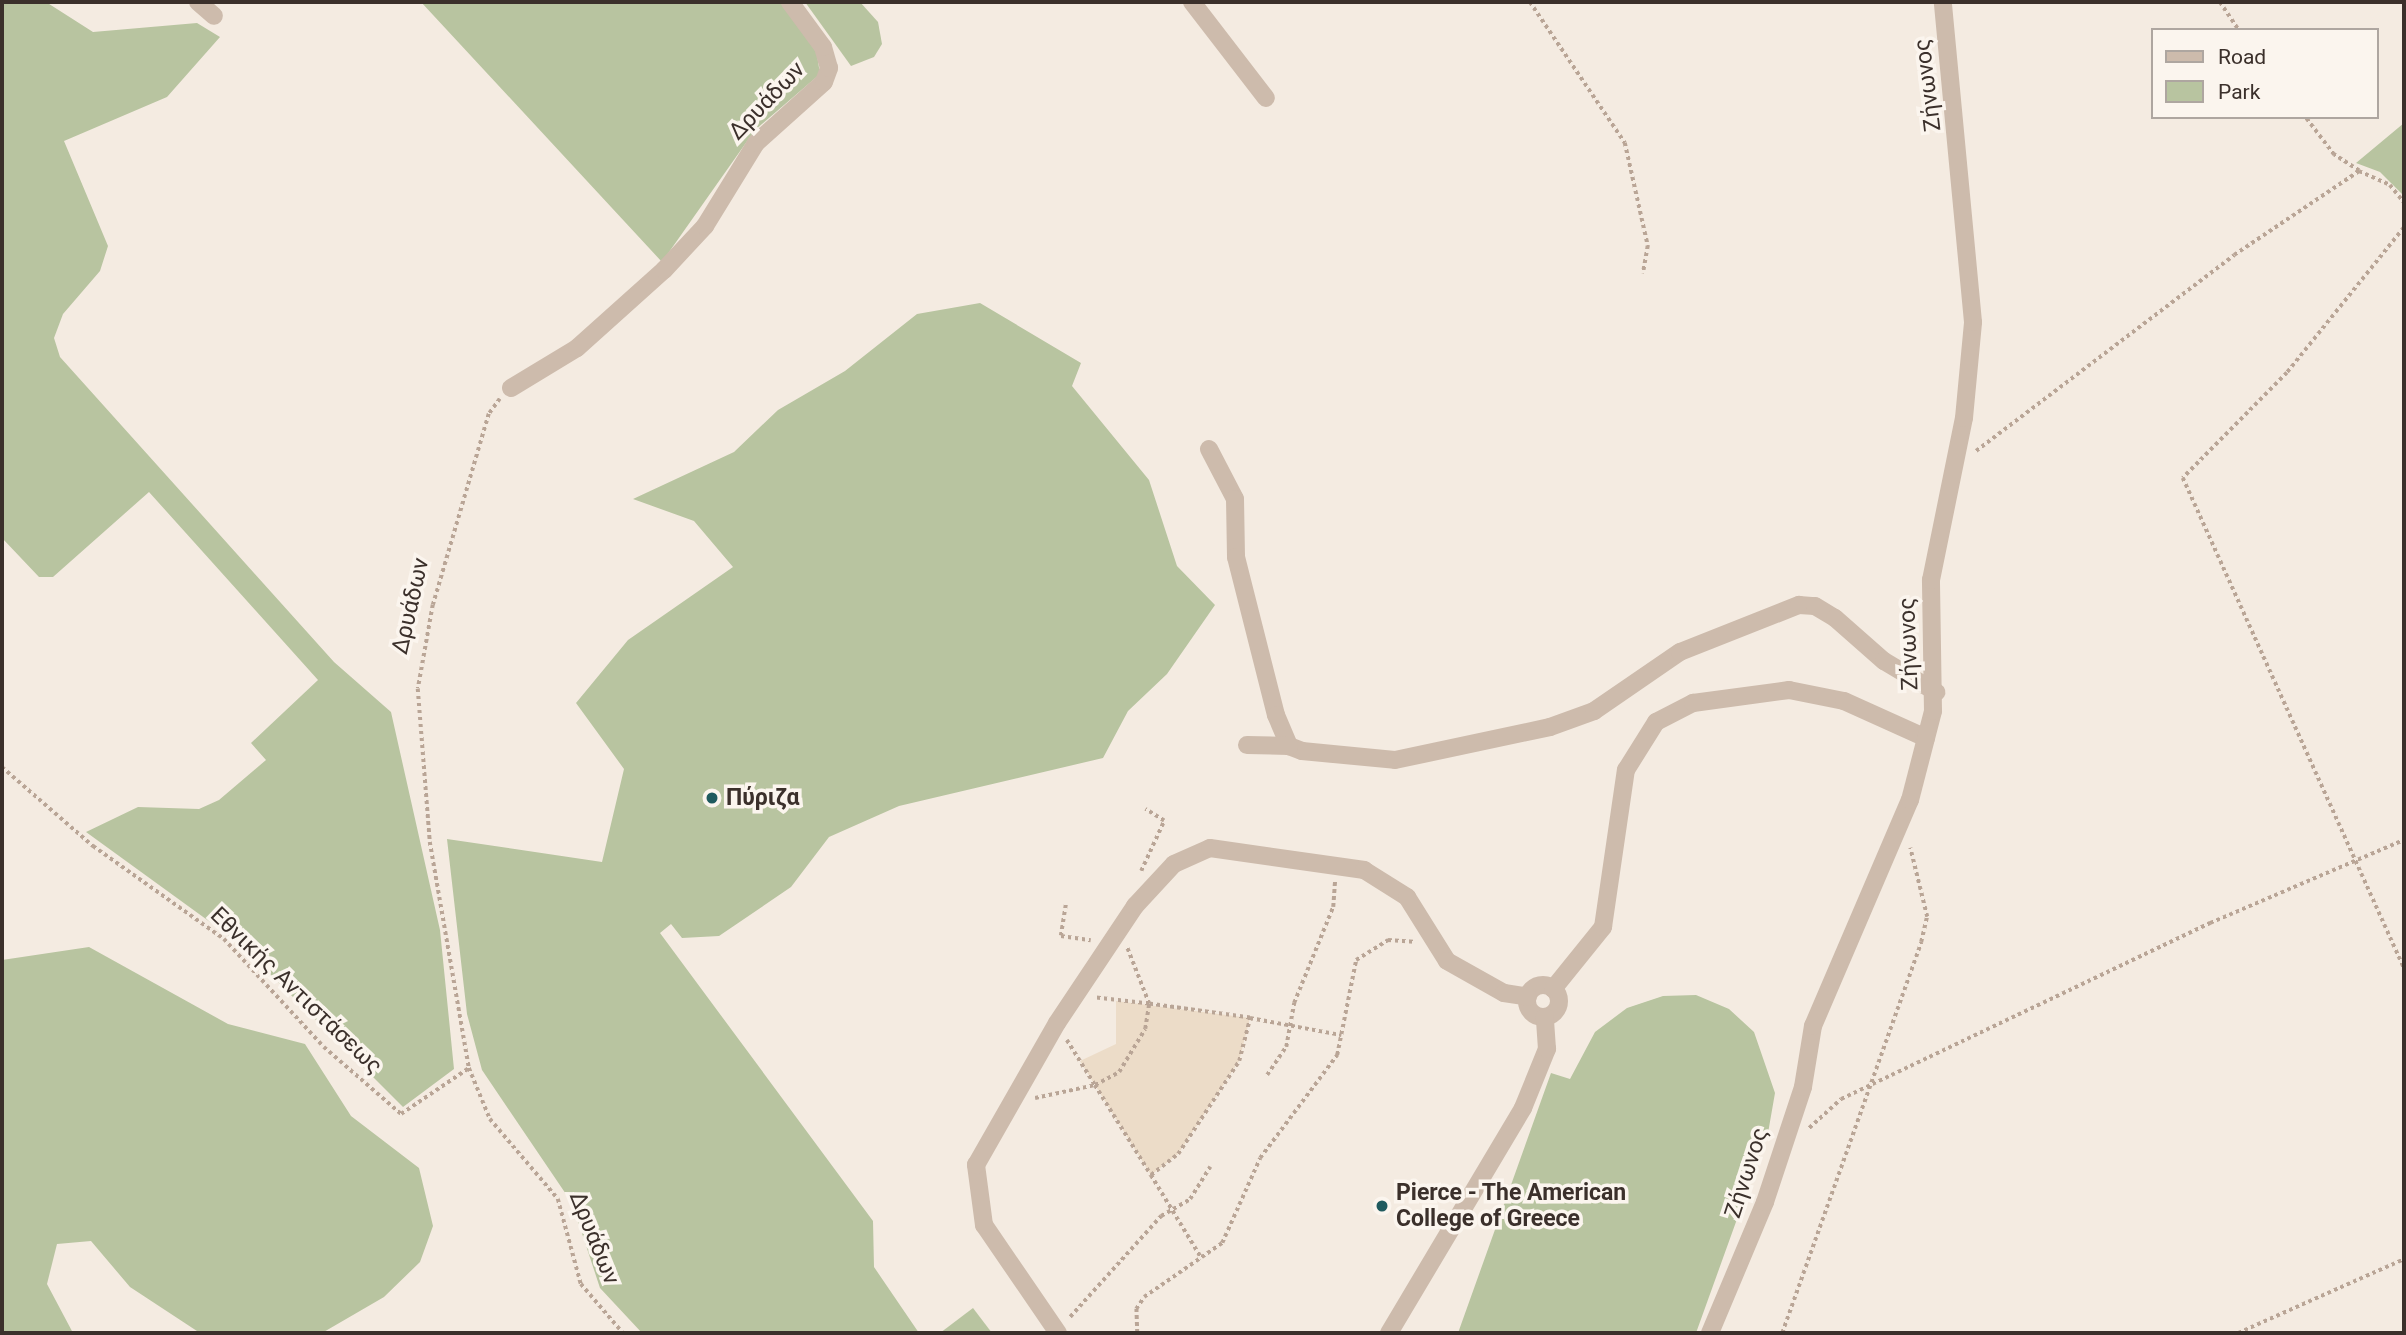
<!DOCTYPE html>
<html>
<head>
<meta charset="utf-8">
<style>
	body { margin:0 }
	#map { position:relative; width:2406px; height:1335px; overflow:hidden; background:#f4ebe1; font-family:Roboto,sans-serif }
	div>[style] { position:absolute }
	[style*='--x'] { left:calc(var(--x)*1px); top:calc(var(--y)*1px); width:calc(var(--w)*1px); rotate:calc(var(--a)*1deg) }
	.green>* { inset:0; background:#b8c4a0 }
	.plaza>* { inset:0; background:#ecdcc8 }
	.path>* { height:3.5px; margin-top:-1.75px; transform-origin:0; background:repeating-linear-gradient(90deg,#b9a596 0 3.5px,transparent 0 7px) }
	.minor>* { height:18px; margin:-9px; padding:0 9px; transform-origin:9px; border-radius:9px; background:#cdbbac }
	.minor>.ring { margin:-9px; padding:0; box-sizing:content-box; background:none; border:18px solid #cdbbac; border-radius:50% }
	.dots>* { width:19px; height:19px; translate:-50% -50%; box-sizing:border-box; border:4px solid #fbf5ee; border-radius:50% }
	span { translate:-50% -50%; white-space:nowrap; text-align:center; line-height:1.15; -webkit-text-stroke:7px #fbf5ee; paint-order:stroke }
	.street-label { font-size:23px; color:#3b302b }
	.poi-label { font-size:23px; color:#3b302b; font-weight:700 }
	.left { translate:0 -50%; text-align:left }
	.frame { position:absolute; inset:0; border:4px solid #3b302b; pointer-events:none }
	.legend { position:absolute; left:2151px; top:28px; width:228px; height:91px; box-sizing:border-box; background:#fbf5ee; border:2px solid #aea6a0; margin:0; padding:9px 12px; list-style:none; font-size:21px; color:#3b302b }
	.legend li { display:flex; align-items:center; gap:14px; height:35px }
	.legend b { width:35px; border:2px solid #aea6a0 }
</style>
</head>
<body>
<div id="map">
	<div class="green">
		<div style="clip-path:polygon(2px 2px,46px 2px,93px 32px,197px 23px,220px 37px,167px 97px,64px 141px,108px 246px,100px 271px,63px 314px,54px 338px,60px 357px,334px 662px,391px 712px,440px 930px,454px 1069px,403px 1107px,239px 943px,86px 832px,138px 807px,199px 809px,219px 800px,266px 760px,251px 743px,318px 680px,149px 492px,53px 577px,39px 577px,2px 538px)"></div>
		<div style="clip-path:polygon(421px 2px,781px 2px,816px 48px,820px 74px,755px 130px,662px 262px)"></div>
		<div style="clip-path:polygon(805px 2px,860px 2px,878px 22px,882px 44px,874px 57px,851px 66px)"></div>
		<div style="clip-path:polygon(2404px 123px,2404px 196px,2380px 172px,2356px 163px)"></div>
		<div style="clip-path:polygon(980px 303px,1081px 363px,1072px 386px,1149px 480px,1177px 566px,1215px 605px,1167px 674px,1128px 711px,1103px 758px,899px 806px,829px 837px,791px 887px,719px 936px,682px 938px,671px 924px,660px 933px,873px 1221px,874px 1267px,919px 1333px,642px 1333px,600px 1288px,572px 1203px,482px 1070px,467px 1014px,447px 839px,602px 862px,624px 769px,576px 703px,628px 640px,733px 567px,694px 521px,633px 499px,734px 452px,778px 410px,845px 371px,917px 314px)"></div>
		<div style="clip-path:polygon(89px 947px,228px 1024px,305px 1044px,351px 1116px,419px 1168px,433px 1226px,420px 1262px,384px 1297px,322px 1333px,200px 1333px,130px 1287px,91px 1241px,57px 1244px,47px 1284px,73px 1333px,2px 1333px,2px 960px)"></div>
		<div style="clip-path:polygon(1696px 995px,1729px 1009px,1754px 1032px,1775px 1093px,1768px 1133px,1696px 1333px,1458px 1333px,1551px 1073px,1570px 1079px,1595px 1032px,1627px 1008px,1663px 996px)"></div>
		<div style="clip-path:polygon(973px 1308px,992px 1333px,940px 1333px)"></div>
	</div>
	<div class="plaza">
		<div style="clip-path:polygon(1116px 1001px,1250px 1018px,1239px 1061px,1178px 1154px,1151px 1175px,1080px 1061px,1116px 1044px)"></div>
	</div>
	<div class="path">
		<div style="--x:1530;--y:2;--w:170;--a:56"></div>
		<div style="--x:1625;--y:143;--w:106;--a:77.4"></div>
		<div style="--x:1648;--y:246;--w:28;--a:100"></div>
		<div style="--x:2220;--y:2;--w:34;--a:56"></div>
		<div style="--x:2359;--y:171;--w:34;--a:24"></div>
		<div style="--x:2390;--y:185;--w:22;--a:51"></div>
		<div style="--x:2404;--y:228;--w:186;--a:128.9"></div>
		<div style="--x:2287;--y:373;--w:148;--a:134.7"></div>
		<div style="--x:2183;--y:478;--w:538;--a:65.72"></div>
		<div style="--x:500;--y:399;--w:19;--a:126"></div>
		<div style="--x:489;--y:414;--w:199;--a:106.3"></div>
		<div style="--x:433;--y:605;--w:85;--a:100.1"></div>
		<div style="--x:418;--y:689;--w:153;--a:85.5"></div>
		<div style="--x:430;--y:842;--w:229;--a:80.2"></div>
		<div style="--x:469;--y:1068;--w:55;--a:67.6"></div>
		<div style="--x:490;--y:1119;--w:105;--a:49.6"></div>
		<div style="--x:558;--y:1199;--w:88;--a:74.9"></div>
		<div style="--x:581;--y:1284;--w:65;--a:49.4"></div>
		<div style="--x:1976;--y:451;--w:324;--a:-37.2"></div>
		<div style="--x:2234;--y:255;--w:151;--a:-33.9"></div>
		<div style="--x:2359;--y:171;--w:30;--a:-147"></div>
		<div style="--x:2334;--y:155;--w:48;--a:-127.3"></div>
		<div style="--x:2;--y:767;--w:121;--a:41"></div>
		<div style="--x:93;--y:846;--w:161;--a:35.4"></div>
		<div style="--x:224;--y:939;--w:147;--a:47.2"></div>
		<div style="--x:324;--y:1047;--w:102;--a:41"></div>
		<div style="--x:401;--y:1114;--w:82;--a:-34.1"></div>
		<div style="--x:1141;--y:871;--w:55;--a:-65.3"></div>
		<div style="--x:1164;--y:821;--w:22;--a:-148"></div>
		<div style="--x:1066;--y:905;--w:31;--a:99"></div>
		<div style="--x:1061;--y:936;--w:30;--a:8"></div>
		<div style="--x:1250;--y:1018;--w:93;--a:10.6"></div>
		<div style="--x:1067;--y:1040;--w:53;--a:58.1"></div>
		<div style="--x:1095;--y:1085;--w:27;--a:-28"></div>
		<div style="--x:1119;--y:1072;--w:50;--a:-58.8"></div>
		<div style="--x:1145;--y:1029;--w:25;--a:-81"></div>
		<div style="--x:1149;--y:1004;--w:53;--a:-173.5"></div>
		<div style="--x:1267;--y:1075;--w:34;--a:-56"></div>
		<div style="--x:1286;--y:1047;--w:45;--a:-79.7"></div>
		<div style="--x:1294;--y:1003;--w:104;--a:-67.9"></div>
		<div style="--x:1333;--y:907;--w:26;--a:-86"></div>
		<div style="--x:1035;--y:1098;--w:61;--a:-12.2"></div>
		<div style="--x:1095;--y:1085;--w:106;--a:58.1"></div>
		<div style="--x:1151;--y:1175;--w:34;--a:-38"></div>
		<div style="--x:1178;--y:1154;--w:111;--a:-56.7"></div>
		<div style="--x:1239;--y:1061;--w:44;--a:-75.7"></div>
		<div style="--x:1250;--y:1018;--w:102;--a:-172.1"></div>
		<div style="--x:1149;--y:1004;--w:60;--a:-111.4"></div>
		<div style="--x:1809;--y:1128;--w:43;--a:-42.2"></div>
		<div style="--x:1841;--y:1099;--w:409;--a:-25.5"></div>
		<div style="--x:2210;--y:923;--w:211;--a:-23.2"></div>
		<div style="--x:1151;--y:1175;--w:98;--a:58.7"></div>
		<div style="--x:1070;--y:1317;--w:136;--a:-48"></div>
		<div style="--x:1161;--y:1216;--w:34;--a:-30"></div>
		<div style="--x:1190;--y:1199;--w:38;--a:-58"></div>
		<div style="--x:1137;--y:1333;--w:24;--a:-92"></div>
		<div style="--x:1136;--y:1309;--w:14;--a:-56"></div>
		<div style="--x:1144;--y:1297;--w:95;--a:-34.7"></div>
		<div style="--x:1222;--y:1243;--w:93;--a:-65.9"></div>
		<div style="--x:1260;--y:1158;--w:129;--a:-53.2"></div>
		<div style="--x:1337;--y:1055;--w:97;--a:-78.7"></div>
		<div style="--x:1356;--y:960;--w:38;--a:-32"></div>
		<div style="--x:1388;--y:940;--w:26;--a:4"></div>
		<div style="--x:1782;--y:1333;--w:415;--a:-70.4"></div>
		<div style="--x:1921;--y:942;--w:26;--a:-77"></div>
		<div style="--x:1927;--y:917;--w:71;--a:-103.8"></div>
		<div style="--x:2238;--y:1333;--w:182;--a:-24"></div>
	</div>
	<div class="minor">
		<div style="--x:198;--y:2;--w:21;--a:41"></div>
		<div style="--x:1192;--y:2;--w:121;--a:52.4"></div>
		<div style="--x:511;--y:388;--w:77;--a:-31.2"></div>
		<div style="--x:577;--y:348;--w:117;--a:-41.9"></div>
		<div style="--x:664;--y:270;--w:60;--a:-47"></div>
		<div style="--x:705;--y:226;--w:97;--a:-58.4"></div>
		<div style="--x:756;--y:143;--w:91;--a:-41.9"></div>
		<div style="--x:824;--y:82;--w:15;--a:-70"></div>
		<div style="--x:829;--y:68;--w:22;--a:-106"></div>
		<div style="--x:823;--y:47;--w:56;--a:-126.3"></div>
		<div style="--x:1209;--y:449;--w:56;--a:62.5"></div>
		<div style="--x:1235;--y:499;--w:58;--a:89"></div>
		<div style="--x:1236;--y:557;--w:163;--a:75.8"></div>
		<div style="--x:1276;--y:715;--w:34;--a:67"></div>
		<div style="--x:1289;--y:746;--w:14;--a:21"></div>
		<div style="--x:1302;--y:751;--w:93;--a:5.5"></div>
		<div style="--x:1395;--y:760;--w:158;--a:-12"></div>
		<div style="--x:1550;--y:727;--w:47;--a:-20"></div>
		<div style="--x:1594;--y:711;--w:104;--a:-34.5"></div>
		<div style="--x:1680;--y:652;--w:128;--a:-21.6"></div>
		<div style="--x:1799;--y:605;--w:16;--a:4"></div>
		<div style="--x:1815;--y:606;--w:23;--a:31"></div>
		<div style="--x:1835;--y:618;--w:65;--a:41.3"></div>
		<div style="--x:1884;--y:661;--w:61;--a:30.8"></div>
		<div style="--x:1247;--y:745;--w:42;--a:1.4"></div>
		<div class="ring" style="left:1527px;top:985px;width:14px;height:14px"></div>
		<div style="--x:1553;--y:989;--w:80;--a:-51.1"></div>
		<div style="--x:1603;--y:927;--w:159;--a:-81.7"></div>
		<div style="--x:1626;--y:770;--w:57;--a:-58"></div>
		<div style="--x:1656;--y:722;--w:42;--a:-27.2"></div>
		<div style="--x:1693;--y:703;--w:97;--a:-7.7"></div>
		<div style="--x:1789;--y:690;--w:56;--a:11.3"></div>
		<div style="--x:1844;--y:701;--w:90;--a:24.3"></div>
		<div style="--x:1058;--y:1333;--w:131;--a:-124.4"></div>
		<div style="--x:984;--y:1225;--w:61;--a:-97.6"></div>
		<div style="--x:976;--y:1165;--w:163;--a:-60.3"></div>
		<div style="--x:1057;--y:1023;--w:141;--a:-56.3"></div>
		<div style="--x:1135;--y:906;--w:57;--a:-47.1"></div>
		<div style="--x:1174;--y:864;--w:39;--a:-24"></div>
		<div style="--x:1210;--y:848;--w:156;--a:8.1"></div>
		<div style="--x:1364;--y:870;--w:51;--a:32.1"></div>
		<div style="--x:1407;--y:897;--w:75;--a:58"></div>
		<div style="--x:1447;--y:961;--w:65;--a:29.3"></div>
		<div style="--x:1504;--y:993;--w:24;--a:9"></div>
		<div style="--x:1389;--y:1333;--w:262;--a:-59.2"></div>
		<div style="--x:1523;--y:1108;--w:64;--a:-67.9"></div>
		<div style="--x:1547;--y:1049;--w:32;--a:-94"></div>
		<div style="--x:1710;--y:1333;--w:142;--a:-67.2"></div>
		<div style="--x:1765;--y:1202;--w:121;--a:-71.7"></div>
		<div style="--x:1803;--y:1087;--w:62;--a:-80.7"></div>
		<div style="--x:1813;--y:1026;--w:246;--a:-66.8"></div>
		<div style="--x:1910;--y:800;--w:92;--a:-75.5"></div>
		<div style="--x:1933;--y:711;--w:131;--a:-90.9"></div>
		<div style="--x:1931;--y:580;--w:165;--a:-78.5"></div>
		<div style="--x:1964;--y:418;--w:96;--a:-84.6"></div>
		<div style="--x:1973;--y:322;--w:321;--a:-95.4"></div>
	</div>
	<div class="dots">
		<div style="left:712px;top:798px;background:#1f5a5e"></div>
		<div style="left:1382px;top:1206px;background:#1f5a5e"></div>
	</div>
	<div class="street-label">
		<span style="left:1928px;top:85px;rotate:-97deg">Ζήνωνος</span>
		<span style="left:767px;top:101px;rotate:-46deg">Δρυάδων</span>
		<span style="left:411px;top:606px;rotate:-77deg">Δρυάδων</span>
		<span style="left:1909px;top:644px;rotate:-92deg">Ζήνωνος</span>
		<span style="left:296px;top:991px;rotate:44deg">Εθνικής Αντιστάσεως</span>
		<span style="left:1747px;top:1173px;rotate:-72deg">Ζήνωνος</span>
		<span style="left:594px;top:1238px;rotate:68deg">Δρυάδων</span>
	</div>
	<div class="poi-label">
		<span class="left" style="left:726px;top:798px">Πύριζα</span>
		<span class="left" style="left:1396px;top:1206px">Pierce - The American<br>College of Greece</span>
	</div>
	<div class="frame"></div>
	<ul class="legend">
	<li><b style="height:9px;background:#cdbbac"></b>Road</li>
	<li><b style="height:19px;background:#b8c4a0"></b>Park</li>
	</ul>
</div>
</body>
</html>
